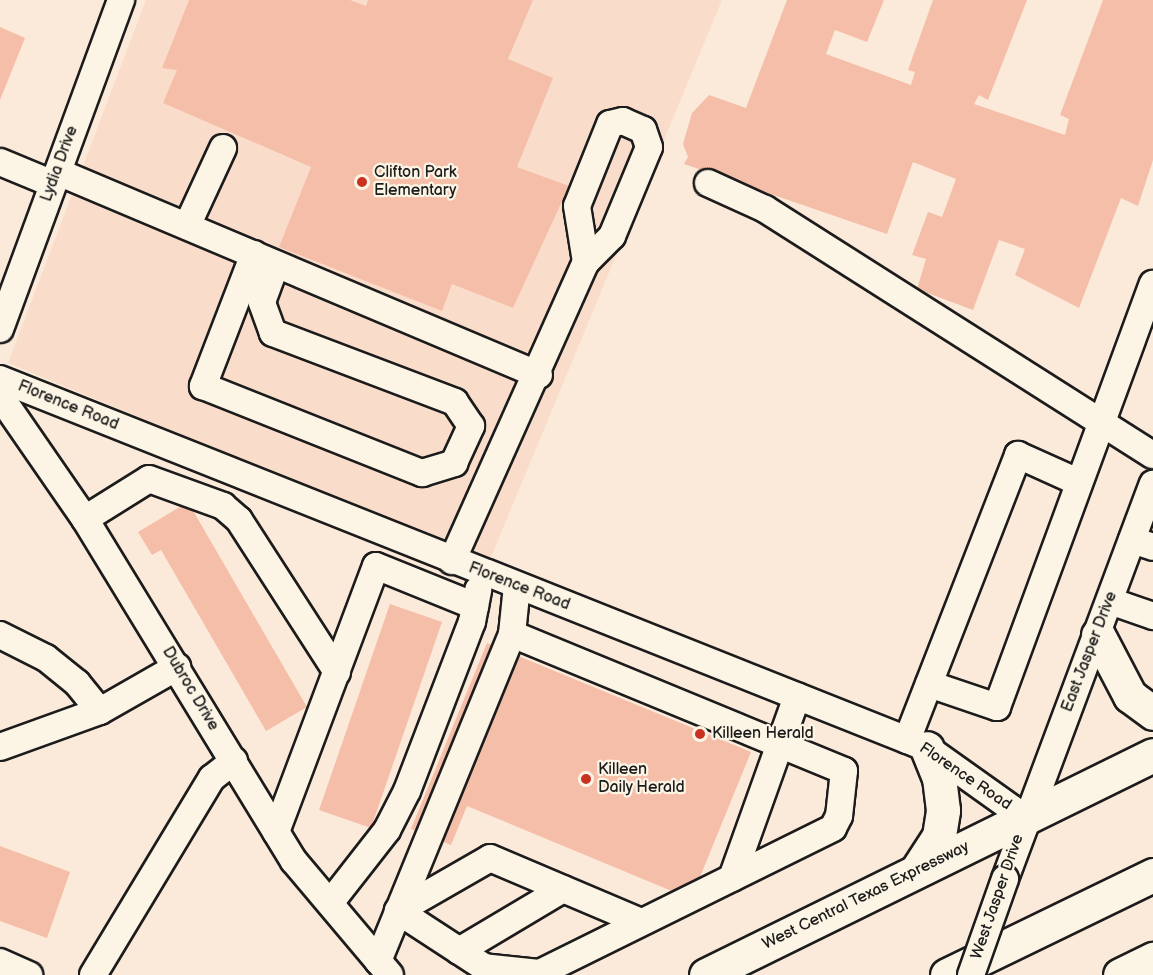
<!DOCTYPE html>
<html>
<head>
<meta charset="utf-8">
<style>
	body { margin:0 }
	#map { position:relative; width:1153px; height:975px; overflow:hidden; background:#fbead9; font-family:"Balsamiq Sans",sans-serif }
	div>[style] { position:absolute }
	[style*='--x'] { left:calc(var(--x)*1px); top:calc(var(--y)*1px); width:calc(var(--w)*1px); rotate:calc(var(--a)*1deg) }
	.built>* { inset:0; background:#f9ddca }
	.building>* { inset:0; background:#f5bea8; transform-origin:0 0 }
	.roads { filter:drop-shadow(2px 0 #1c1c1c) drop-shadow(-2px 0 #1c1c1c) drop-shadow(0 2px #1c1c1c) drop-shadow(0 -2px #1c1c1c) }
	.minor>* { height:26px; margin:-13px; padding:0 13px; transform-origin:13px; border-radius:13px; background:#fcf5e5 }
	.major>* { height:33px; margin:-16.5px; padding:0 16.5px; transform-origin:16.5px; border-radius:16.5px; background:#fcf5e5 }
	.highway>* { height:33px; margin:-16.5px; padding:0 16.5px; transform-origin:16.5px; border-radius:16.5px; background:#fcf5e5 }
	.bridges { filter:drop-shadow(2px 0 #1c1c1c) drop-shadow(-2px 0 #1c1c1c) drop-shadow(0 2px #1c1c1c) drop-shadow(0 -2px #1c1c1c) }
	.minor-bridge>* { height:26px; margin:-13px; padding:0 13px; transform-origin:13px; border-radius:13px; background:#fcf5e5 }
	.dots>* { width:16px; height:16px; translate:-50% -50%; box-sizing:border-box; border:3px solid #fcf5e5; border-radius:50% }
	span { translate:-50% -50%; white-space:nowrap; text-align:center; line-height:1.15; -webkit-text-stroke:4.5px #fcf5e5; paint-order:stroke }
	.street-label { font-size:16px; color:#1c1c1c }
	.poi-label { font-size:16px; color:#1c1c1c }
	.left { translate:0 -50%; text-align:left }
</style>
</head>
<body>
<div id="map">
	<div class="built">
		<div style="clip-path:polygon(146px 0,722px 0,489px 562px,8px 363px)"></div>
	</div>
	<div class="building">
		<div style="clip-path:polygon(189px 0,350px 0,366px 6px,368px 0,533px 0,508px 59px,553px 78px,517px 167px,569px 186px,513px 308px,452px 284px,442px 311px,279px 247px,311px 167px,163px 103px,177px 70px,162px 68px)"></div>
		<div style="clip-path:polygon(787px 0,884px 0,867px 42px,835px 30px,826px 54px,911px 85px,915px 72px,908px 70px,933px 0,1027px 0,988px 100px,979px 95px,974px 104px,1065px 135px,1069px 119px,1060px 115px,1103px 0,1153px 0,1153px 160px,1138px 206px,1121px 198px,1079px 308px,1015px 275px,1025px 249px,999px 240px,973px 310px,917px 289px,926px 259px,912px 255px,928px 212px,942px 217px,956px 179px,913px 162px,887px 234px,684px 164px,688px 157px,683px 144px,692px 113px,709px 95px,746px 108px)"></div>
		<div style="clip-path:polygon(0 27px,25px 38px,0 100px)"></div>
		<div style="clip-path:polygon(188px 502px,307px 707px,266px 731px,161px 550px,152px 555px,138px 532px)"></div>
		<div style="left:390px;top:604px;width:55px;height:218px;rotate:19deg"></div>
		<div style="clip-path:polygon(487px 643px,751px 752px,691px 899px,467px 806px,451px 845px,411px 829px)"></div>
		<div style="clip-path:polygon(0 846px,70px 872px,47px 938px,0 921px)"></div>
	</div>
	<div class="roads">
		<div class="minor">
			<div style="--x:0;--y:162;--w:57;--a:22.5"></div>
			<div style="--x:58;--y:172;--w:522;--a:22.88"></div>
			<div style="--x:708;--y:183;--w:63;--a:24.5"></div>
			<div style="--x:765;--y:209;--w:459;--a:32.4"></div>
			<div style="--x:187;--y:226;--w:86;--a:-65.2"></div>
			<div style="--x:254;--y:254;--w:142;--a:111.1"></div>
			<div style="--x:203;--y:386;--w:236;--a:21.7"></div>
			<div style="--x:422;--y:473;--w:34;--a:-17"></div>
			<div style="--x:454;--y:463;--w:41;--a:-65.3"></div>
			<div style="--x:471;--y:426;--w:29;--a:-124"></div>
			<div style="--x:455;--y:402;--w:195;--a:-159.2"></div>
			<div style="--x:273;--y:333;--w:33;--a:-110"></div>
			<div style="--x:262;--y:302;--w:40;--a:-69.8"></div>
			<div style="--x:0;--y:329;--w:351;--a:-69.8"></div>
			<div style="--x:0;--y:379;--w:976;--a:21.7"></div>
			<div style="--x:907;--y:740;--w:22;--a:22"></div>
			<div style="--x:927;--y:748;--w:120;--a:35.5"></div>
			<div style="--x:0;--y:396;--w:150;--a:55.4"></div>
			<div style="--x:85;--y:519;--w:401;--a:58.6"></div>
			<div style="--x:294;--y:861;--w:149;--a:49.9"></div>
			<div style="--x:85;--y:519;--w:75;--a:-32"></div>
			<div style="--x:149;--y:479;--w:79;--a:20"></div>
			<div style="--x:223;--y:506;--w:21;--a:41"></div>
			<div style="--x:239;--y:520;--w:181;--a:57.2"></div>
			<div style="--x:1132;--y:540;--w:22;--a:18"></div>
			<div style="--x:452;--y:561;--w:328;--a:-65.9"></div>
			<div style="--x:586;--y:262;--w:37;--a:-45"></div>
			<div style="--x:612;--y:236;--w:96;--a:-67.4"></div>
			<div style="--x:649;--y:147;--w:18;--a:-109"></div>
			<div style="--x:643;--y:130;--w:22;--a:-156"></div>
			<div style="--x:623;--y:121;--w:13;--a:167"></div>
			<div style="--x:610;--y:124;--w:88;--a:111.9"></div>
			<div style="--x:577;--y:206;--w:57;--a:80.9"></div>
			<div style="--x:1110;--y:601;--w:46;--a:19.2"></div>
			<div style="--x:512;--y:634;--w:359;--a:22.4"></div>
			<div style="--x:844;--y:771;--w:45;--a:96.3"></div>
			<div style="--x:839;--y:816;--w:13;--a:117"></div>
			<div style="--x:833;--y:828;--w:328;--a:153.7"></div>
			<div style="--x:539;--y:973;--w:55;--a:-173.8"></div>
			<div style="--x:484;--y:967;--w:103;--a:-146.9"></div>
			<div style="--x:398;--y:911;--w:106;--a:-29.9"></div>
			<div style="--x:490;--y:858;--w:164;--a:23"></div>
			<div style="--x:0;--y:635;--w:51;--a:26.6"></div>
			<div style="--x:46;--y:658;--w:40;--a:39"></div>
			<div style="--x:77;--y:683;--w:36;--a:51"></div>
			<div style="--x:929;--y:684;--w:72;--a:18.7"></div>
			<div style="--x:997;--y:707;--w:451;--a:-69.8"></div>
			<div style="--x:907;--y:740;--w:306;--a:-68.7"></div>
			<div style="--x:1018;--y:455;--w:66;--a:24.2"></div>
			<div style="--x:0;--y:747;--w:106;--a:-19.8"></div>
			<div style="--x:100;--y:711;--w:89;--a:-29.7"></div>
			<div style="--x:276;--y:832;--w:284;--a:-69.4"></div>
			<div style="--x:376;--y:566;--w:107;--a:22"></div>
			<div style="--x:732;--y:878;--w:193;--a:-70.3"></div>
			<div style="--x:1005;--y:879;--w:422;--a:-69.5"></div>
			<div style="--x:330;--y:903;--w:93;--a:-52"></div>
			<div style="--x:387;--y:830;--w:44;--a:-62.9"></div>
			<div style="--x:407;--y:791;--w:181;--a:-69"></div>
			<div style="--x:472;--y:622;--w:33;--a:-79"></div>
			<div style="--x:459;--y:951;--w:121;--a:-30.8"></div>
			<div style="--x:378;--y:961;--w:353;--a:-67.7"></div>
			<div style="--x:512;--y:634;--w:48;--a:-84.1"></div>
			<div style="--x:0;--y:962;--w:32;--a:24"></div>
			<div style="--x:93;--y:975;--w:230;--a:-58.9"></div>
			<div style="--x:212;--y:778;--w:28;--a:-38"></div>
		</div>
		<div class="major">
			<div style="--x:1098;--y:635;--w:69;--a:62.3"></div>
			<div style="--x:1130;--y:696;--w:29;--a:36"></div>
			<div style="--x:917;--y:870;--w:40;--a:-57.1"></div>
			<div style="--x:939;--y:836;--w:26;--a:-81"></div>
			<div style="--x:943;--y:810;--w:32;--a:-97"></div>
			<div style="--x:939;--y:778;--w:32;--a:-112"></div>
			<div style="--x:706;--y:975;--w:498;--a:-26.2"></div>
		</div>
		<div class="highway">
			<div style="--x:947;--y:975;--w:229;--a:-25.9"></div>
			<div style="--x:1120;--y:975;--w:37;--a:-26"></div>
		</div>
	</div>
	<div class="bridges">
		<div class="minor-bridge">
			<div style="--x:971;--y:975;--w:102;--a:-70.5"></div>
		</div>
	</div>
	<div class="dots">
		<div style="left:362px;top:182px;background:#c8321e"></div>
		<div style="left:700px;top:734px;background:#c8321e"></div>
		<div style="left:586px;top:779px;background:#c8321e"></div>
	</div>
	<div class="street-label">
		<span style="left:60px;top:164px;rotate:-70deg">Lydia Drive</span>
		<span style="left:68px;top:406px;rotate:22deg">Florence Road</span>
		<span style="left:519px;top:587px;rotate:21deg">Florence Road</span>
		<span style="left:1090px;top:652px;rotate:-69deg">East Jasper Drive</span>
		<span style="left:190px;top:689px;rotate:59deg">Dubroc Drive</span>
		<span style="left:965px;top:777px;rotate:34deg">Florence Road</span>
		<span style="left:866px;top:896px;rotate:-26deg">West Central Texas Expressway</span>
		<span style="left:998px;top:897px;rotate:-71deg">West Jasper Drive</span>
	</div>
	<div class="poi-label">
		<span class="left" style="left:374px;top:182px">Clifton Park<br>Elementary</span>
		<span class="left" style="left:712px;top:734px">Killeen Herald</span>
		<span class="left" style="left:598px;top:779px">Killeen<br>Daily Herald</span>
	</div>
</div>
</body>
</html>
